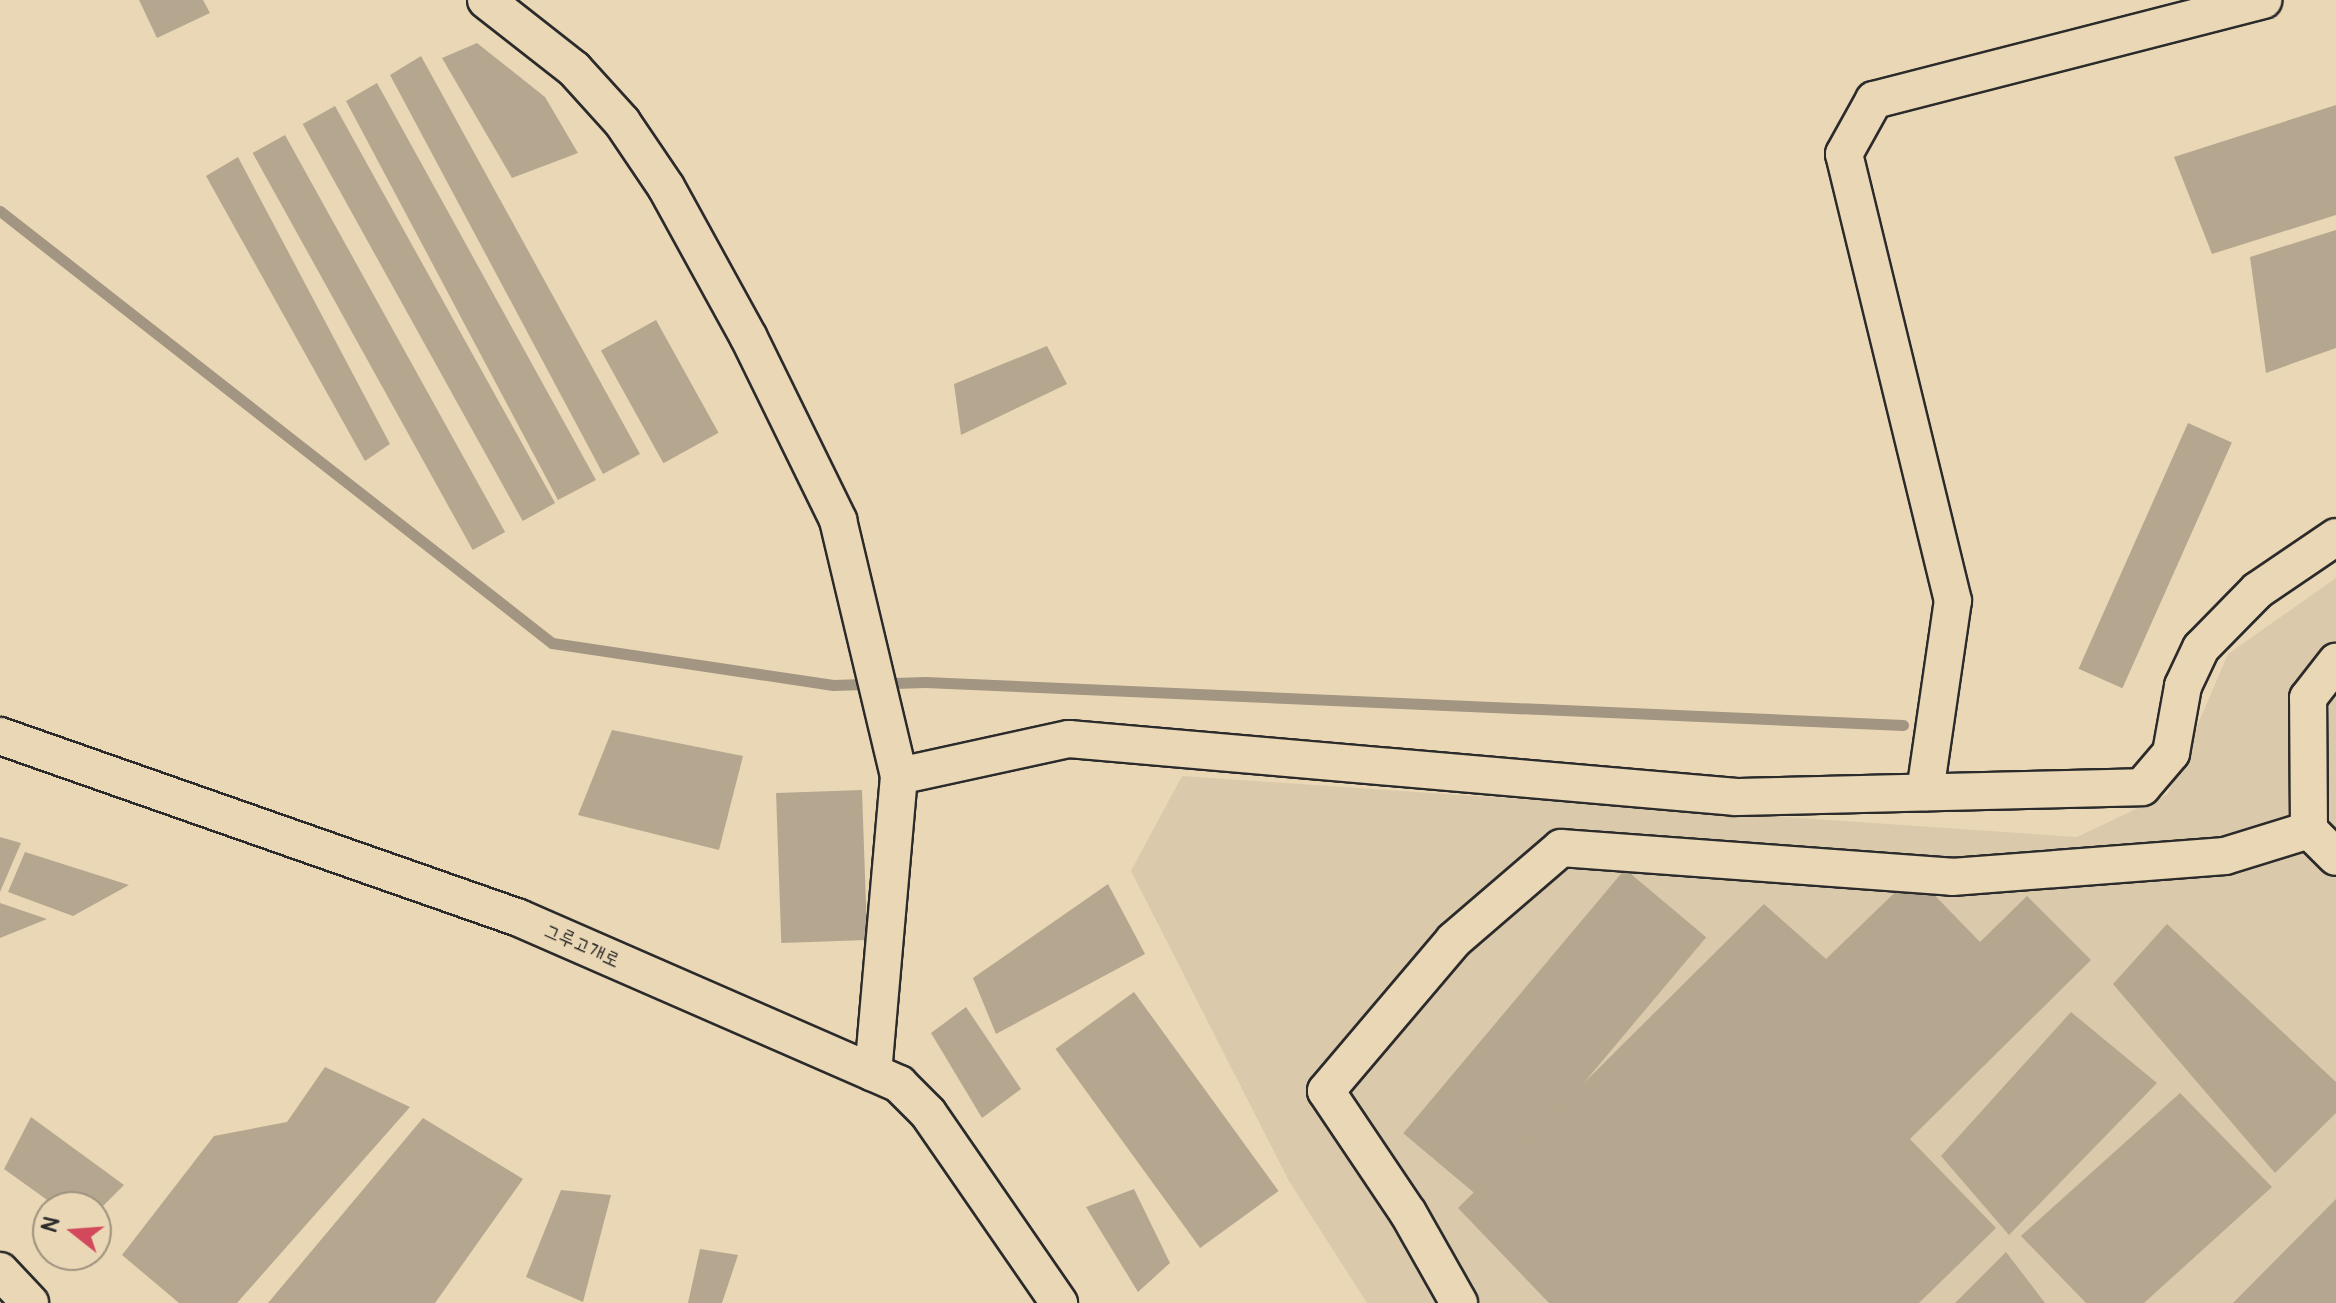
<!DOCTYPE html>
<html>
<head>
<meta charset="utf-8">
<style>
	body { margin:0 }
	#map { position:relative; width:2336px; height:1303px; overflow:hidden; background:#ead7b5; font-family:Pangolin,"Poor Story",sans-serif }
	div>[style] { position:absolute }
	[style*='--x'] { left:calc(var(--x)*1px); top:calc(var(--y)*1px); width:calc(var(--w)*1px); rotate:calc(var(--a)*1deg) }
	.built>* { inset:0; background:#dac9aa }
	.stream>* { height:11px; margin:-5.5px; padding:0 5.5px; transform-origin:5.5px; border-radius:5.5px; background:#a29581 }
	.building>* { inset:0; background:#b5a78f; transform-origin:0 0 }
	.roads { filter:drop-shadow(2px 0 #2b2b2b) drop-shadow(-2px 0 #2b2b2b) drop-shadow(0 2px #2b2b2b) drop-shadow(0 -2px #2b2b2b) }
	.minor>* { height:36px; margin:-18px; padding:0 18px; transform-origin:18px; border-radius:18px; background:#ead7b5 }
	span { translate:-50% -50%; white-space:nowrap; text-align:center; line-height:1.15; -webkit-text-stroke:6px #ead7b5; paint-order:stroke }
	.street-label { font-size:20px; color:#2b2b2b }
	.north { position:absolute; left:32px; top:1191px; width:80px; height:80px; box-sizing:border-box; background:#ead7b5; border:2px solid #9e927e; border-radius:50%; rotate:287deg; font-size:22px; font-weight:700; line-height:32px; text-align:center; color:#2b2b2b }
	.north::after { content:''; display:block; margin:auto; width:28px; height:36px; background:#d1495b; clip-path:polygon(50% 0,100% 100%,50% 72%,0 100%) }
</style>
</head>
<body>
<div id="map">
	<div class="built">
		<div style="clip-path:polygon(2336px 578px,2336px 1303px,1367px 1303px,1289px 1181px,1131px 871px,1182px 776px,2077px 837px,2168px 794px,2228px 654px)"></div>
	</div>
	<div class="stream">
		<div style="--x:0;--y:211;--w:701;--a:38.05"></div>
		<div style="--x:552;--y:643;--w:284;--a:8.5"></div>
		<div style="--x:833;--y:685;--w:92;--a:-1.9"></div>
		<div style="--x:925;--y:682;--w:979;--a:2.52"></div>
	</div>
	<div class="building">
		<div style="clip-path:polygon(139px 0,203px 0,210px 13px,157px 38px)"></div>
		<div style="clip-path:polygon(477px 43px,545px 97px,578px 153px,512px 178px,442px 58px)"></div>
		<div style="clip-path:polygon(421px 56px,640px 454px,603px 474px,390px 75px)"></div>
		<div style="clip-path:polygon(377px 83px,596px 480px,558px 500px,346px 101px)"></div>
		<div style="clip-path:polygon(2336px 105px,2336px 215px,2212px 254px,2174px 157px)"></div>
		<div style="left:335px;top:106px;width:454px;height:37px;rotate:61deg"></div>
		<div style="left:285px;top:135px;width:454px;height:37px;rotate:61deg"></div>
		<div style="clip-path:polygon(238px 157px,390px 444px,365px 461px,206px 176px)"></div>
		<div style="clip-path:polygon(2336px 230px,2336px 348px,2266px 373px,2250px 257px)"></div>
		<div style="left:656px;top:320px;width:129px;height:63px;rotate:61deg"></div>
		<div style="clip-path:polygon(1047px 346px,1067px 384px,961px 435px,954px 384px)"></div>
		<div style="left:2188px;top:423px;width:48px;height:269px;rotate:24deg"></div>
		<div style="clip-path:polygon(612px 730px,743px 756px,719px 850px,578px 815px)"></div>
		<div style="left:862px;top:790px;width:150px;height:86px;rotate:88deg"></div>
		<div style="clip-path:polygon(0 837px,21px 843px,0 892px)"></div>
		<div style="clip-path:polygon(25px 852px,129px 885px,73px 916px,8px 892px)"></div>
		<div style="left:1625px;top:869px;width:106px;height:345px;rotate:40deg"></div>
		<div style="clip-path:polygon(1914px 874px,1980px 942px,2027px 896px,2091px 960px,1910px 1139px,1996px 1228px,1919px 1303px,1549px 1303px,1458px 1208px,1764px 904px,1826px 959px)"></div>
		<div style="clip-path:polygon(1108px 884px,1145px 954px,996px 1034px,973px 978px)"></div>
		<div style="clip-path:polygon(0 903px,47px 919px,0 938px)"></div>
		<div style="clip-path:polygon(2167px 924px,2336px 1082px,2336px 1113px,2275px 1173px,2113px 984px)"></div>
		<div style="left:1134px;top:992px;width:246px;height:97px;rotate:54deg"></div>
		<div style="clip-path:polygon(966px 1007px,1021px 1089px,982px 1118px,931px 1033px)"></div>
		<div style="clip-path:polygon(2071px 1012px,2157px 1083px,2009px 1235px,1941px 1156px)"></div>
		<div style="clip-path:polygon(325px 1067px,410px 1107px,237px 1303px,179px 1303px,122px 1255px,214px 1136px,287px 1122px)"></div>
		<div style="clip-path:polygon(2180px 1093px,2272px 1187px,2144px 1303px,2086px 1303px,2021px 1236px)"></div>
		<div style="clip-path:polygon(31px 1117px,124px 1185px,96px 1213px,96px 1207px,57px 1207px,4px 1169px)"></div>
		<div style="clip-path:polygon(423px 1118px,523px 1179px,435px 1303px,268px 1303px)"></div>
		<div style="clip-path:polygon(1134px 1189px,1170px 1263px,1138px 1292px,1086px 1207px)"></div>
		<div style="clip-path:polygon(561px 1190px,611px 1195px,583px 1302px,526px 1277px)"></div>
		<div style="clip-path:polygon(2336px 1199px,2336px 1303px,2233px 1303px)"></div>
		<div style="clip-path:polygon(700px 1249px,738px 1255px,722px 1303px,688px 1303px)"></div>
		<div style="clip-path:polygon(2006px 1252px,2045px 1303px,1955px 1303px)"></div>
	</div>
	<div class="roads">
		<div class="minor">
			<div style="--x:486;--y:0;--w:112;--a:38.1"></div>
			<div style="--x:574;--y:69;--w:72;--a:47.8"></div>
			<div style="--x:622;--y:122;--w:78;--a:55.9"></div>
			<div style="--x:666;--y:187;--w:172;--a:61.2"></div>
			<div style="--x:749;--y:338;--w:203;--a:63.9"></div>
			<div style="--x:838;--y:520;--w:263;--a:76.6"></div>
			<div style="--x:899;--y:776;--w:298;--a:95"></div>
			<div style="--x:0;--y:736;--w:550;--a:19.32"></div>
			<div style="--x:519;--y:918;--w:415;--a:23.6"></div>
			<div style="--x:899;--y:1084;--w:41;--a:45"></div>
			<div style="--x:928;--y:1113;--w:231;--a:55.4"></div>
			<div style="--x:899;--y:776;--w:174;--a:-12.3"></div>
			<div style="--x:1069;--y:739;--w:670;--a:4.97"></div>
			<div style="--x:1736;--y:797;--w:406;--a:-1.4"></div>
			<div style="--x:2142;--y:787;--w:45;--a:-49.5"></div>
			<div style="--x:2171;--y:753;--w:68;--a:-79.8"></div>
			<div style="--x:2183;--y:686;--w:42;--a:-64.7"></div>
			<div style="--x:2201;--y:648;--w:81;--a:-45.5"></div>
			<div style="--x:2258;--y:590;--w:94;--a:-34.2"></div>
			<div style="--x:1925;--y:792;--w:193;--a:-81.7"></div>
			<div style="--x:1953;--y:601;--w:460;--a:-103.7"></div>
			<div style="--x:1844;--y:154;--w:62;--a:-60.9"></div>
			<div style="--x:1874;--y:100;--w:402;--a:-14.4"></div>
			<div style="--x:2309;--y:830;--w:132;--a:-90.4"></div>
			<div style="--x:2308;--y:698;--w:46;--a:-52.1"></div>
			<div style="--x:0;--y:1271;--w:44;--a:46.8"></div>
			<div style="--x:1459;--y:1303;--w:103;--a:-119.5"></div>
			<div style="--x:1408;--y:1213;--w:147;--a:-123.9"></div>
			<div style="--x:1326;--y:1091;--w:198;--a:-49.7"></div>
			<div style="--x:1454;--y:940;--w:141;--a:-40.7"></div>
			<div style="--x:1561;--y:848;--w:392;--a:4.2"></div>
			<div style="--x:1952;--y:877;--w:274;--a:-4.4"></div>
			<div style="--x:2225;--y:856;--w:88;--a:-17.2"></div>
			<div style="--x:2309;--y:830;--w:38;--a:45"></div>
		</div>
	</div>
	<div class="street-label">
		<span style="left:582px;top:945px;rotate:24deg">그루고개로</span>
	</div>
	<div class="north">N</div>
</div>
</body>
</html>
